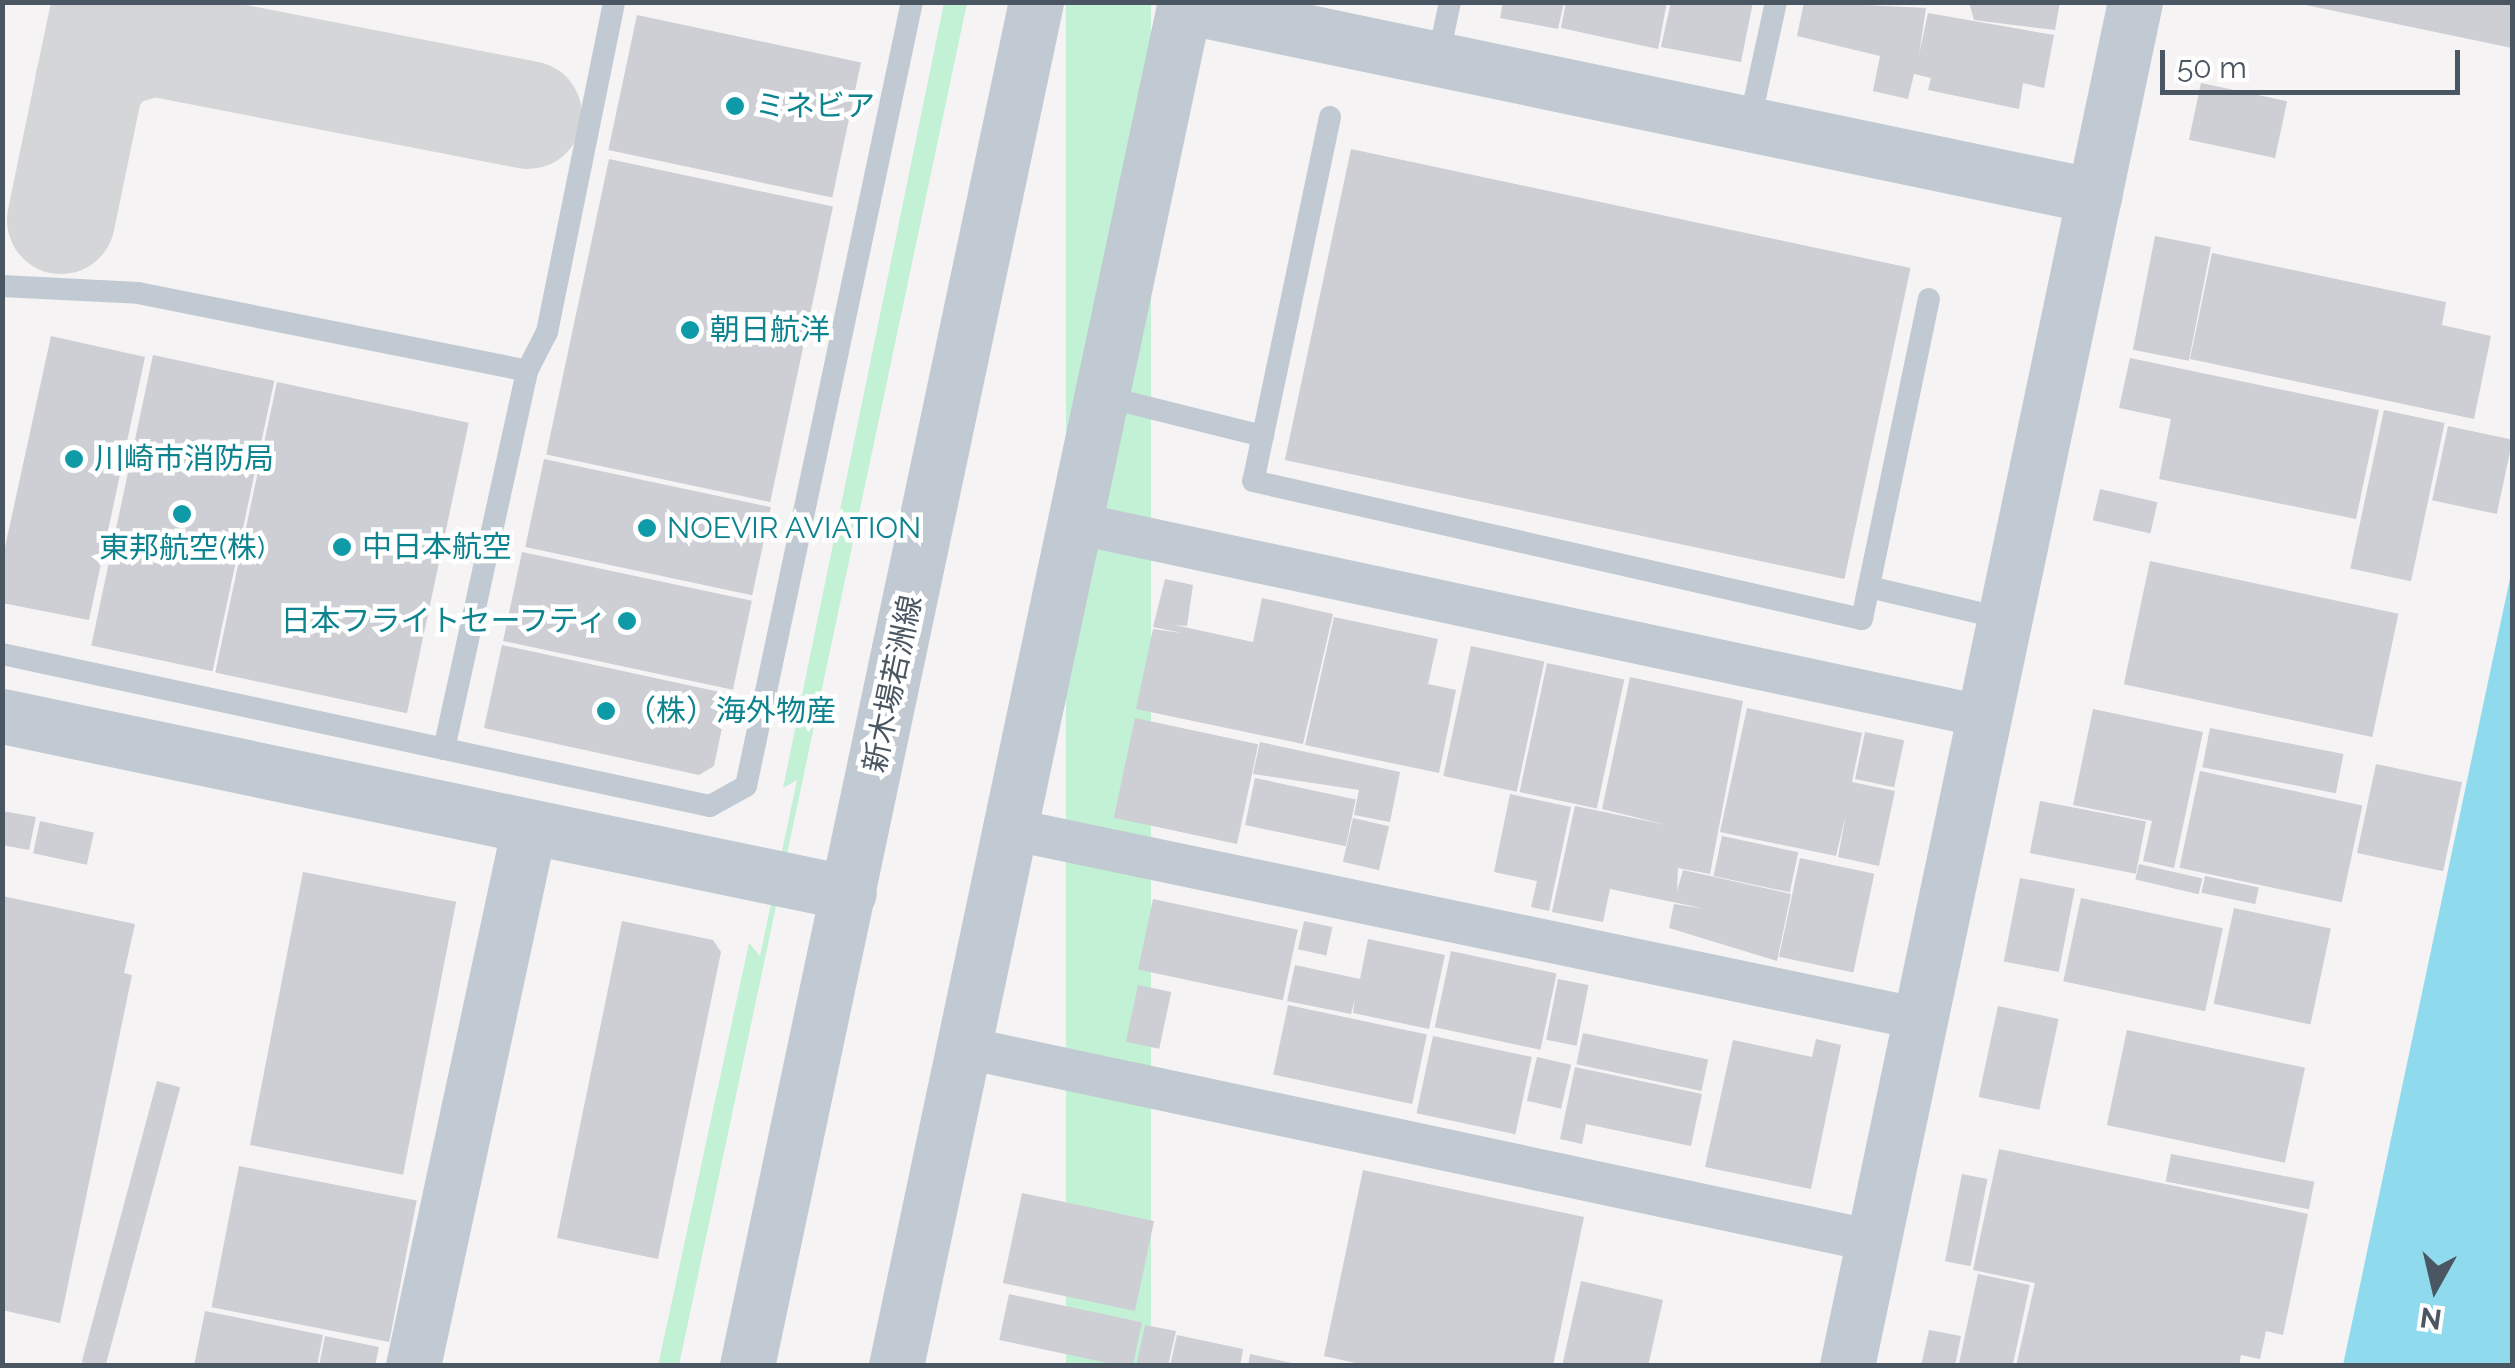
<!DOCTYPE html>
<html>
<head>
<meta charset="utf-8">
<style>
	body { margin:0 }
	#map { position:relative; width:2515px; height:1368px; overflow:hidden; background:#f5f3f3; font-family:Raleway,"Noto Sans JP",sans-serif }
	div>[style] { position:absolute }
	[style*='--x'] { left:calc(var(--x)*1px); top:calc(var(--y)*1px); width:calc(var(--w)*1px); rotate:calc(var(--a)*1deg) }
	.green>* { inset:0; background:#c3f1d5; transform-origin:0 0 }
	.water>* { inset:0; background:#90daee }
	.taxiway>* { height:108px; margin:-54px; padding:0 54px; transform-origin:54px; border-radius:54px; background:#d5d6d8 }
	.building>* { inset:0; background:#cdcfd5; transform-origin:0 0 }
	.service>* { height:22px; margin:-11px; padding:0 11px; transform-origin:11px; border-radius:11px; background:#c1cad2 }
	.minor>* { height:42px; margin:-21px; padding:0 21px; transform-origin:21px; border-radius:21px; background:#c1cad2 }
	.tertiary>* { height:55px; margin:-27.5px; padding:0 27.5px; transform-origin:27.5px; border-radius:27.5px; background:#c1cad2 }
	.dots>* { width:28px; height:28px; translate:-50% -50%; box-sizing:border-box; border:5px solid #fff; border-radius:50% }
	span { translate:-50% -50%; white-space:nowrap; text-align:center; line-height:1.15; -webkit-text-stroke:9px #fff; paint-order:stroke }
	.culture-label { font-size:30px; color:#0d838f }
	.left { translate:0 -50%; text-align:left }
	.right { translate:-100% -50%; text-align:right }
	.street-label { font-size:30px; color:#4a5661 }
	.frame { position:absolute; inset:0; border:5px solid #4a5661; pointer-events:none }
	.north { position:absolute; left:2385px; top:1238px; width:100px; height:100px; -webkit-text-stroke:8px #fff; paint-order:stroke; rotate:188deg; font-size:28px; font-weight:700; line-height:40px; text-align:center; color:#4a5661 }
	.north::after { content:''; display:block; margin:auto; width:35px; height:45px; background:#4a5661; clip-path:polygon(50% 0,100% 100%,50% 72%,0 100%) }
	.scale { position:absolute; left:2160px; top:50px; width:300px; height:45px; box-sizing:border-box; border:5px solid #4a5661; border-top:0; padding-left:12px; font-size:30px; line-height:35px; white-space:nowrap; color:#4a5661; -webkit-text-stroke:8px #fff; paint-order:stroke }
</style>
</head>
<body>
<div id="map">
	<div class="green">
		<div style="clip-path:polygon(944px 3px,967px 3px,679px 1365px,658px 1366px,749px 943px,760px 956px,797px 780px,783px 788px)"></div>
		<div style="left:1066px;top:3px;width:85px;height:1395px"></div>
	</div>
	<div class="water">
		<div style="clip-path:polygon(2512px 569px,2512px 1365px,2343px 1365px)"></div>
	</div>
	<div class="taxiway">
		<div style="--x:89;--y:83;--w:36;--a:-53"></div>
		<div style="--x:111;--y:54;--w:44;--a:-15.9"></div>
		<div style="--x:153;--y:42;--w:382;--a:11"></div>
		<div style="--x:61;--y:220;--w:212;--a:-78.3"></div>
	</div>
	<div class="building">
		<div style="clip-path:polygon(1503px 2px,1564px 2px,1558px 29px,1500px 18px)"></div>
		<div style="clip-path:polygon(1566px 2px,1667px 2px,1658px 49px,1561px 28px)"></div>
		<div style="clip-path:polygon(1671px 2px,1753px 2px,1741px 62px,1661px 47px)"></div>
		<div style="clip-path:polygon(1804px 2px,1926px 8px,1919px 55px,1928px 13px,2054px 35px,2044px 88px,2023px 83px,2019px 109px,1928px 90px,1931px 78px,1914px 74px,1908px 99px,1873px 91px,1880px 56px,1797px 36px)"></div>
		<div style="clip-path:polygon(1969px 2px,2060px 2px,2055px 30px,1974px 20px)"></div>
		<div style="clip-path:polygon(2301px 2px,2512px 2px,2512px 48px,2301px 4px)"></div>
		<div style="left:637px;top:15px;width:229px;height:138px;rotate:12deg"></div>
		<div style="left:2201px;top:83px;width:88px;height:58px;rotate:12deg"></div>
		<div style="left:1351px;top:149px;width:572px;height:318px;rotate:12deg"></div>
		<div style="left:609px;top:159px;width:229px;height:302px;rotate:12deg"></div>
		<div style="left:2155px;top:236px;width:57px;height:116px;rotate:11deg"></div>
		<div style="clip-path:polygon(2212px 253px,2446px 302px,2442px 325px,2491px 336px,2474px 419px,2190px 359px)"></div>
		<div style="clip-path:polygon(51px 336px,145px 357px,89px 620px,2px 603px,2px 561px)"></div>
		<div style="left:153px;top:355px;width:124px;height:297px;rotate:12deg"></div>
		<div style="clip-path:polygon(2130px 358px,2379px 410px,2356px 519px,2159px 479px,2171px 419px,2119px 408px)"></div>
		<div style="left:277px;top:382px;width:196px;height:297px;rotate:12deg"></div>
		<div style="left:2384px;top:410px;width:62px;height:162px;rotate:12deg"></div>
		<div style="left:2448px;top:426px;width:66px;height:76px;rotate:12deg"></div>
		<div style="left:544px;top:459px;width:232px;height:90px;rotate:12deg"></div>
		<div style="left:2100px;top:489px;width:59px;height:32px;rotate:13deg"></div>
		<div style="left:522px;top:552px;width:235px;height:91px;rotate:12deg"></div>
		<div style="left:2150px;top:561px;width:254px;height:126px;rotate:12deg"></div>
		<div style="clip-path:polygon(1165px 579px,1193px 585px,1187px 626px,1175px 625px,1253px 642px,1262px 598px,1333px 614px,1303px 744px,1136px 709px,1153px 629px,1182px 633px,1153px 627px)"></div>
		<div style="clip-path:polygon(1334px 617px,1438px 639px,1428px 684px,1456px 690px,1439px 773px,1305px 745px)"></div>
		<div style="clip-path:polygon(502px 645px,729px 694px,714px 766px,699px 775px,484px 728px)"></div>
		<div style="left:1471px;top:646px;width:75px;height:133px;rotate:12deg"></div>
		<div style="left:1547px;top:663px;width:79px;height:132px;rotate:12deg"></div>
		<div style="clip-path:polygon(1630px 677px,1743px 701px,1710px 874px,1678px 868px,1677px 891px,1683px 870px,1791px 894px,1777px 961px,1669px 928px,1674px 904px,1706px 909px,1610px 889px,1603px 922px,1552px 912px,1575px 806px,1667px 825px,1602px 809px)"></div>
		<div style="clip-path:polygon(1747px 708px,1862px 733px,1852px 782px,1895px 791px,1879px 866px,1838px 857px,1846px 814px,1836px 856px,1720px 832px)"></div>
		<div style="clip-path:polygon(2093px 709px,2203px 732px,2174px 868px,2143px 861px,2152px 821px,2073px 805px)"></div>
		<div style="left:1135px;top:718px;width:126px;height:102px;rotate:12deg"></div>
		<div style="left:2210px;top:728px;width:136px;height:40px;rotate:11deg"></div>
		<div style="left:1865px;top:732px;width:40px;height:48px;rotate:12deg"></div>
		<div style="clip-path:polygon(1260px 742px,1400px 772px,1390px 822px,1354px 815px,1359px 790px,1253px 774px)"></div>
		<div style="left:2376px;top:764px;width:88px;height:91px;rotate:12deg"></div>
		<div style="left:2200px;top:771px;width:166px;height:99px;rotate:12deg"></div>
		<div style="left:1255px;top:778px;width:103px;height:48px;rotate:12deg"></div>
		<div style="clip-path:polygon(1510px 794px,1571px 807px,1549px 911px,1531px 907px,1537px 881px,1494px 872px)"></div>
		<div style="left:2040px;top:801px;width:108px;height:53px;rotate:11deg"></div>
		<div style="clip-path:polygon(2px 811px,36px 817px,29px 850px,2px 845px)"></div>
		<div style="left:1353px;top:818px;width:37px;height:45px;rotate:13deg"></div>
		<div style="left:40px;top:821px;width:55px;height:33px;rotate:12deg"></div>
		<div style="left:1722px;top:836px;width:78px;height:41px;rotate:12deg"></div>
		<div style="left:1800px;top:858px;width:76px;height:101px;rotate:12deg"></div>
		<div style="left:2139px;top:864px;width:65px;height:16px;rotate:13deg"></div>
		<div style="left:303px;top:872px;width:156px;height:278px;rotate:11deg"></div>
		<div style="left:2205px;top:876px;width:55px;height:17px;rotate:12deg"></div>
		<div style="left:2020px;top:878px;width:56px;height:85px;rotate:11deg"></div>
		<div style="clip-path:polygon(2px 896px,135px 924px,124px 973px,132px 975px,60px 1323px,2px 1310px)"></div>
		<div style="left:2081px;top:898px;width:145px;height:85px;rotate:12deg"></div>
		<div style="left:1153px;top:899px;width:148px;height:72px;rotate:12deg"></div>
		<div style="left:2234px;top:908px;width:99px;height:98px;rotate:12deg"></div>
		<div style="clip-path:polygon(622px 921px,713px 940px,721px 952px,658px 1259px,557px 1238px)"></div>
		<div style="left:1304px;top:921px;width:29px;height:29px;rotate:12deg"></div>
		<div style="clip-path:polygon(1368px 939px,1445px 955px,1429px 1029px,1353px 1013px,1355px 999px,1351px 1014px,1287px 1001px,1295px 965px,1360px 979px)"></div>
		<div style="left:1451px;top:951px;width:108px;height:78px;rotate:12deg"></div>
		<div style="left:1558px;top:979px;width:31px;height:62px;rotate:11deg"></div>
		<div style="left:1138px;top:985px;width:34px;height:58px;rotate:12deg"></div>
		<div style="left:1288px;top:1005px;width:142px;height:71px;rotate:12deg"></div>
		<div style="left:1998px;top:1006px;width:62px;height:93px;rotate:12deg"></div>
		<div style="left:2127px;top:1030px;width:182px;height:97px;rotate:12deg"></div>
		<div style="left:1583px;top:1033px;width:128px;height:32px;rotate:12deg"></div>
		<div style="left:1433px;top:1036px;width:101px;height:79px;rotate:12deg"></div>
		<div style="clip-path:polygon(1816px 1039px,1841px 1045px,1811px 1189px,1705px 1167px,1733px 1040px,1812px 1057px)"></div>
		<div style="left:1537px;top:1057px;width:35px;height:45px;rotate:13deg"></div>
		<div style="clip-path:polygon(1575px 1067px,1702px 1094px,1691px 1146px,1586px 1124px,1582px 1144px,1560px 1139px)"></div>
		<div style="left:157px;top:1081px;width:24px;height:291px;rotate:15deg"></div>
		<div style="clip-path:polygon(1999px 1149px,2308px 1214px,2283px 1335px,2266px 1331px,2260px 1359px,2241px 1355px,2239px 1366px,2016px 1366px,2035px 1283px,1973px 1270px)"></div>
		<div style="left:2171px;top:1154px;width:146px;height:28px;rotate:11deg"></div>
		<div style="left:239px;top:1166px;width:181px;height:144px;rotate:11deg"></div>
		<div style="clip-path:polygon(1363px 1170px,1584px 1217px,1553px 1366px,1369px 1366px,1324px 1356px)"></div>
		<div style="left:1962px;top:1174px;width:26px;height:89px;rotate:11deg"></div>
		<div style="left:1022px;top:1193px;width:135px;height:92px;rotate:12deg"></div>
		<div style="left:1978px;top:1274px;width:53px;height:94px;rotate:12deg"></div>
		<div style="clip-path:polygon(1581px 1281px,1663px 1300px,1648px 1366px,1562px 1366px)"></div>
		<div style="left:1009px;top:1294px;width:136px;height:47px;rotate:12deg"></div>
		<div style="clip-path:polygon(205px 1311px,323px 1335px,317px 1366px,194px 1366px)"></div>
		<div style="clip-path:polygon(1145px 1325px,1176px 1331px,1168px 1366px,1136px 1366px)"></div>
		<div style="clip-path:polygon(1929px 1330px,1961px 1336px,1955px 1366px,1921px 1366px)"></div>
		<div style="clip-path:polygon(1177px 1335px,1243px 1349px,1240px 1366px,1170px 1366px)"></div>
		<div style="clip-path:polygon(325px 1336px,379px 1347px,375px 1366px,319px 1366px)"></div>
		<div style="clip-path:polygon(1250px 1354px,1296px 1364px,1295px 1366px,1248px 1366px)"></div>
	</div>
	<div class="service">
		<div style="--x:1439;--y:54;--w:53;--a:-78.1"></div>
		<div style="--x:1330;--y:117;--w:372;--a:101.9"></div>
		<div style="--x:1253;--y:481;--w:624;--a:12.77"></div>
		<div style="--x:1862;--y:619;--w:327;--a:-78.2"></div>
		<div style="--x:1750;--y:121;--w:122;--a:-77.7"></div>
		<div style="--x:2;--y:286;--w:136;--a:2.9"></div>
		<div style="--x:138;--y:293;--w:397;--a:11.3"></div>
		<div style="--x:527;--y:371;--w:44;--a:-62.9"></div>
		<div style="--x:547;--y:332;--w:337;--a:-78.5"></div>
		<div style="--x:1102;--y:396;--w:166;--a:14"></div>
		<div style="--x:1869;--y:587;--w:140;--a:13.2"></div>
		<div style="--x:2;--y:654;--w:724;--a:12.12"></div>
		<div style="--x:710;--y:806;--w:41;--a:-29.1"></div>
		<div style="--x:746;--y:786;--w:801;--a:-78.05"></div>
		<div style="--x:444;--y:749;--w:387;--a:-77.6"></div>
	</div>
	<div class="minor">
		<div style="--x:1075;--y:523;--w:930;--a:12.03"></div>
		<div style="--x:1010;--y:829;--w:930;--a:11.79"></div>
		<div style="--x:962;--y:1047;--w:931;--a:12.02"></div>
	</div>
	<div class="tertiary">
		<div style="--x:1184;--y:6;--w:930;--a:11.79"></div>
		<div style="--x:2;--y:716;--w:865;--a:11.8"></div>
		<div style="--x:413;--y:1366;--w:551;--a:-77.85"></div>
		<div style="--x:747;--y:1366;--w:1394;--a:-78.04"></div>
		<div style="--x:896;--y:1366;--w:1394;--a:-78.04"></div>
		<div style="--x:1847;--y:1366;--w:1394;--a:-78.08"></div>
	</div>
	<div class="dots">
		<div style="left:735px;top:106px;background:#0f9aa8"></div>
		<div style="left:690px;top:330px;background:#0f9aa8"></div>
		<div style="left:74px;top:459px;background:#0f9aa8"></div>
		<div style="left:182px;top:514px;background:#0f9aa8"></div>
		<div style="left:647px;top:528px;background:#0f9aa8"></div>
		<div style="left:342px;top:547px;background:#0f9aa8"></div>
		<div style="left:627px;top:621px;background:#0f9aa8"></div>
		<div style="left:606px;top:711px;background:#0f9aa8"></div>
	</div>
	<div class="culture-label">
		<span class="left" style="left:755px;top:106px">ミネビア</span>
		<span class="left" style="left:710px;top:330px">朝日航洋</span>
		<span class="left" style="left:94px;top:459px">川崎市消防局</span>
		<span class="left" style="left:667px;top:528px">NOEVIR AVIATION</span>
		<span class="left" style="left:362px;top:547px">中日本航空</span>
		<span style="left:182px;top:548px">東邦航空(株)</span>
		<span class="right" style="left:607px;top:621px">日本フライトセーフティ</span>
		<span class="left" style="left:626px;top:711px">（株）海外物産</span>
	</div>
	<div class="street-label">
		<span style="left:893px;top:684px;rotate:-78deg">新木場若洲線</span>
	</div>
	<div class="frame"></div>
	<div class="north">N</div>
	<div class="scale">50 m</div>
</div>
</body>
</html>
